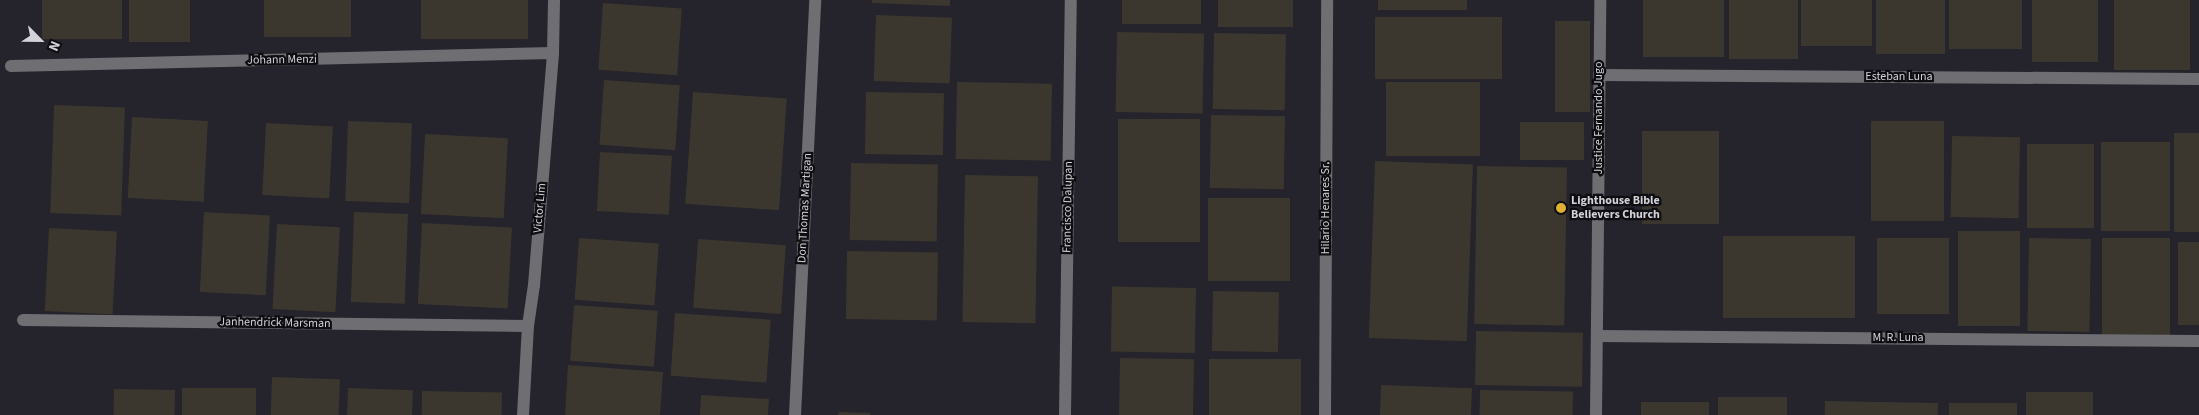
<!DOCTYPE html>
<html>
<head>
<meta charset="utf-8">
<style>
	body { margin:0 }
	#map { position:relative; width:2199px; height:415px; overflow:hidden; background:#25232c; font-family:"Source Sans 3",sans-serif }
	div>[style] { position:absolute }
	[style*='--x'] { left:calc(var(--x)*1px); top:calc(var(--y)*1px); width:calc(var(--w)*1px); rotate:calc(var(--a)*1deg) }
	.building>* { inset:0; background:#3b372e; transform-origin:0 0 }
	.minor>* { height:12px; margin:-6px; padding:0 6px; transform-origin:6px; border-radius:6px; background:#6f6e73 }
	.dots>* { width:14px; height:14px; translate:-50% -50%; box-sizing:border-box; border:2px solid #0e0d11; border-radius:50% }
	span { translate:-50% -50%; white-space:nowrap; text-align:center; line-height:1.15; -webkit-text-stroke:4.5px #0e0d11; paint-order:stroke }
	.street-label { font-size:12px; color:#d3d2d8 }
	.poi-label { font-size:12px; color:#d3d2d8; font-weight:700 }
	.left { translate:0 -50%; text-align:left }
	.north { position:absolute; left:15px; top:15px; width:50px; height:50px; -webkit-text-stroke:4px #0e0d11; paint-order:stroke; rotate:113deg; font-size:14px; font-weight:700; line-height:20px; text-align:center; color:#d3d2d8 }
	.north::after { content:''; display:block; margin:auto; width:18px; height:22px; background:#d3d2d8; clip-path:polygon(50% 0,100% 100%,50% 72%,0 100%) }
</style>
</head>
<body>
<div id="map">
	<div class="building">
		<div style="left:42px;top:0;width:80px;height:39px"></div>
		<div style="left:129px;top:0;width:61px;height:42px"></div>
		<div style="left:264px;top:0;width:87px;height:37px"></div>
		<div style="left:421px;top:0;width:107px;height:39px"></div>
		<div style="clip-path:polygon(872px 0,950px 0,950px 6px,872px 3px)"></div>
		<div style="left:1122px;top:0;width:79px;height:24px"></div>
		<div style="left:1218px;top:0;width:75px;height:27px"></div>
		<div style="left:1378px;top:0;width:89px;height:10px"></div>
		<div style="left:1643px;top:0;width:81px;height:57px"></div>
		<div style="left:1729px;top:0;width:69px;height:59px"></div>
		<div style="left:1801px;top:0;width:71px;height:46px"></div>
		<div style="left:1876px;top:0;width:69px;height:54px"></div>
		<div style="left:1949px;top:0;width:73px;height:49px"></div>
		<div style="left:2032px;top:0;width:66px;height:62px"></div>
		<div style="left:2114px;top:0;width:76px;height:70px"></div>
		<div style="left:603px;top:3px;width:79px;height:67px;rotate:4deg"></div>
		<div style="left:876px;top:15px;width:76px;height:66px;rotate:2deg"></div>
		<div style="left:1375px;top:17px;width:127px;height:62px"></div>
		<div style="left:1555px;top:21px;width:35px;height:91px"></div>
		<div style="left:1117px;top:32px;width:87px;height:80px;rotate:1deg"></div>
		<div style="left:1214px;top:33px;width:72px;height:76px;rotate:1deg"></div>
		<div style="left:604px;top:80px;width:76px;height:65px;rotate:4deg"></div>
		<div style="left:957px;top:82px;width:95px;height:77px;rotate:1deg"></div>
		<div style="left:1386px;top:82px;width:94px;height:74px"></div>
		<div style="left:693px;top:92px;width:94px;height:112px;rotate:4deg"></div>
		<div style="left:866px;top:92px;width:78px;height:62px;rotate:1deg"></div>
		<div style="left:54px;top:105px;width:71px;height:108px;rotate:2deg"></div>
		<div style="left:1211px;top:115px;width:74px;height:73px;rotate:1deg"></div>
		<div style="left:132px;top:117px;width:76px;height:81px;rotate:3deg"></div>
		<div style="left:1118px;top:119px;width:82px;height:123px"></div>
		<div style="left:348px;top:121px;width:64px;height:80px;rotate:2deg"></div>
		<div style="left:1871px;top:121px;width:73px;height:100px"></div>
		<div style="left:1520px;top:122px;width:64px;height:38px"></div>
		<div style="left:266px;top:123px;width:67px;height:72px;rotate:3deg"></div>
		<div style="left:1642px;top:131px;width:77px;height:93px"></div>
		<div style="left:2174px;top:133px;width:25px;height:99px"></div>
		<div style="left:425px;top:134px;width:83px;height:80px;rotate:3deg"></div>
		<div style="left:1952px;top:136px;width:68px;height:81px;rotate:1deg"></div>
		<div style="left:2101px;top:142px;width:69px;height:89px"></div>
		<div style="left:2027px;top:144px;width:67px;height:84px"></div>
		<div style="left:600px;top:152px;width:72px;height:59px;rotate:3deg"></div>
		<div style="left:1375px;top:161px;width:98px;height:177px;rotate:2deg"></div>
		<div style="left:851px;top:163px;width:87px;height:77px;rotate:1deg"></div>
		<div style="left:1477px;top:166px;width:90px;height:158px;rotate:1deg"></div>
		<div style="left:965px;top:175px;width:73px;height:147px;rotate:1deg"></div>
		<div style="left:1208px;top:198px;width:82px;height:83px"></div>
		<div style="left:204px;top:212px;width:66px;height:80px;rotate:3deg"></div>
		<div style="left:354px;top:212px;width:54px;height:90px;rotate:2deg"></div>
		<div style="left:422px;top:223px;width:90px;height:81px;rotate:3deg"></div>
		<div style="left:277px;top:224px;width:63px;height:85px;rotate:3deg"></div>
		<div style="left:49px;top:228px;width:68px;height:83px;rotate:3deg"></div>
		<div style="left:1958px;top:231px;width:62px;height:95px"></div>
		<div style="left:1723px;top:236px;width:132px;height:82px"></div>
		<div style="left:579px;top:238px;width:80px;height:62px;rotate:4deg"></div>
		<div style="left:1877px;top:238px;width:72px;height:76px"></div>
		<div style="left:2029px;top:238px;width:62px;height:93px;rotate:1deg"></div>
		<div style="left:2102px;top:238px;width:68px;height:98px"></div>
		<div style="left:698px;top:239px;width:88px;height:69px;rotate:4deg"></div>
		<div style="left:2178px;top:242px;width:21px;height:83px"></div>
		<div style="left:847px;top:251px;width:91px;height:68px;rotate:1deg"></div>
		<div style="left:1196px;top:288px;width:65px;height:84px;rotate:91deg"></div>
		<div style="left:1213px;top:291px;width:66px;height:60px;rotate:1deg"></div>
		<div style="left:574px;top:305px;width:84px;height:56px;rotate:4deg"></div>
		<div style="left:675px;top:313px;width:96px;height:63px;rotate:4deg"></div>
		<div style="left:1476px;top:331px;width:107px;height:54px;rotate:1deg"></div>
		<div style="left:1120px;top:358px;width:74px;height:57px;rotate:1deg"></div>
		<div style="left:1209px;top:359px;width:92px;height:56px"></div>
		<div style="clip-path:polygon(568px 365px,663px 372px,660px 415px,565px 415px)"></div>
		<div style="left:272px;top:377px;width:68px;height:38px;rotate:2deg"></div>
		<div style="left:1381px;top:385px;width:91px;height:30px;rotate:2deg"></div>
		<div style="left:182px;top:388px;width:74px;height:27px"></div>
		<div style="left:348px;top:388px;width:65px;height:27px;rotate:2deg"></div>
		<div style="left:114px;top:389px;width:61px;height:26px;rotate:1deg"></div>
		<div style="left:1480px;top:390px;width:93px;height:25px;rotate:1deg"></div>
		<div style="left:422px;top:391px;width:80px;height:24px;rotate:1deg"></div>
		<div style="left:2026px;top:392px;width:67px;height:23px"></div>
		<div style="clip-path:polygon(701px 395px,769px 399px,768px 415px,700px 415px)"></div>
		<div style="left:1718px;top:397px;width:69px;height:18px"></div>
		<div style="left:1825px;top:401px;width:113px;height:14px;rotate:1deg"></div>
		<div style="left:1641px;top:402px;width:68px;height:13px"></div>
		<div style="left:1949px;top:403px;width:68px;height:12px"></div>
		<div style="clip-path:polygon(839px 412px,870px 413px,870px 415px,838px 415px)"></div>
	</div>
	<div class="minor">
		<div style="--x:11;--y:66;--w:542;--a:-1.37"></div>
		<div style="--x:1599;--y:75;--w:600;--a:0.38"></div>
		<div style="--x:23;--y:320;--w:505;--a:0.68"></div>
		<div style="--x:1597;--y:336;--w:602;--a:0.48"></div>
		<div style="--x:523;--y:415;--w:89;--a:-86.8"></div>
		<div style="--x:528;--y:326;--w:41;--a:-81.7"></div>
		<div style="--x:534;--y:285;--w:233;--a:-85.3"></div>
		<div style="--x:553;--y:53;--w:53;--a:-88.9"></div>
		<div style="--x:795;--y:415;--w:415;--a:-87.2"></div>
		<div style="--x:1065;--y:415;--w:415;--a:-89.2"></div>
		<div style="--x:1325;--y:415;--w:415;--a:-89.7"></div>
		<div style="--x:1596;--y:415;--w:415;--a:-89.4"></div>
	</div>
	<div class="dots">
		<div style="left:1561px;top:208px;background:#deb133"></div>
	</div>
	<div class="street-label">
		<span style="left:282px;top:60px;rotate:-1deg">Johann Menzi</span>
		<span style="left:1899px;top:77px">Esteban Luna</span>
		<span style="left:1599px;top:118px;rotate:-90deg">Justice Fernando Jugo</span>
		<span style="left:1068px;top:207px;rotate:-89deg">Francisco Dalupan</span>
		<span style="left:540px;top:208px;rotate:-85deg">Victor Lim</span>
		<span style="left:805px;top:208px;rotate:-87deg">Don Thomas Martigan</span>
		<span style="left:1326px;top:208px;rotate:-90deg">Hilario Henares Sr.</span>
		<span style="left:275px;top:323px;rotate:1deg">Janhendrick Marsman</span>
		<span style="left:1898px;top:338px">M. R. Luna</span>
	</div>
	<div class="poi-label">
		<span class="left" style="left:1571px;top:208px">Lighthouse Bible<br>Believers Church</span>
	</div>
	<div class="north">N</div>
</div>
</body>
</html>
